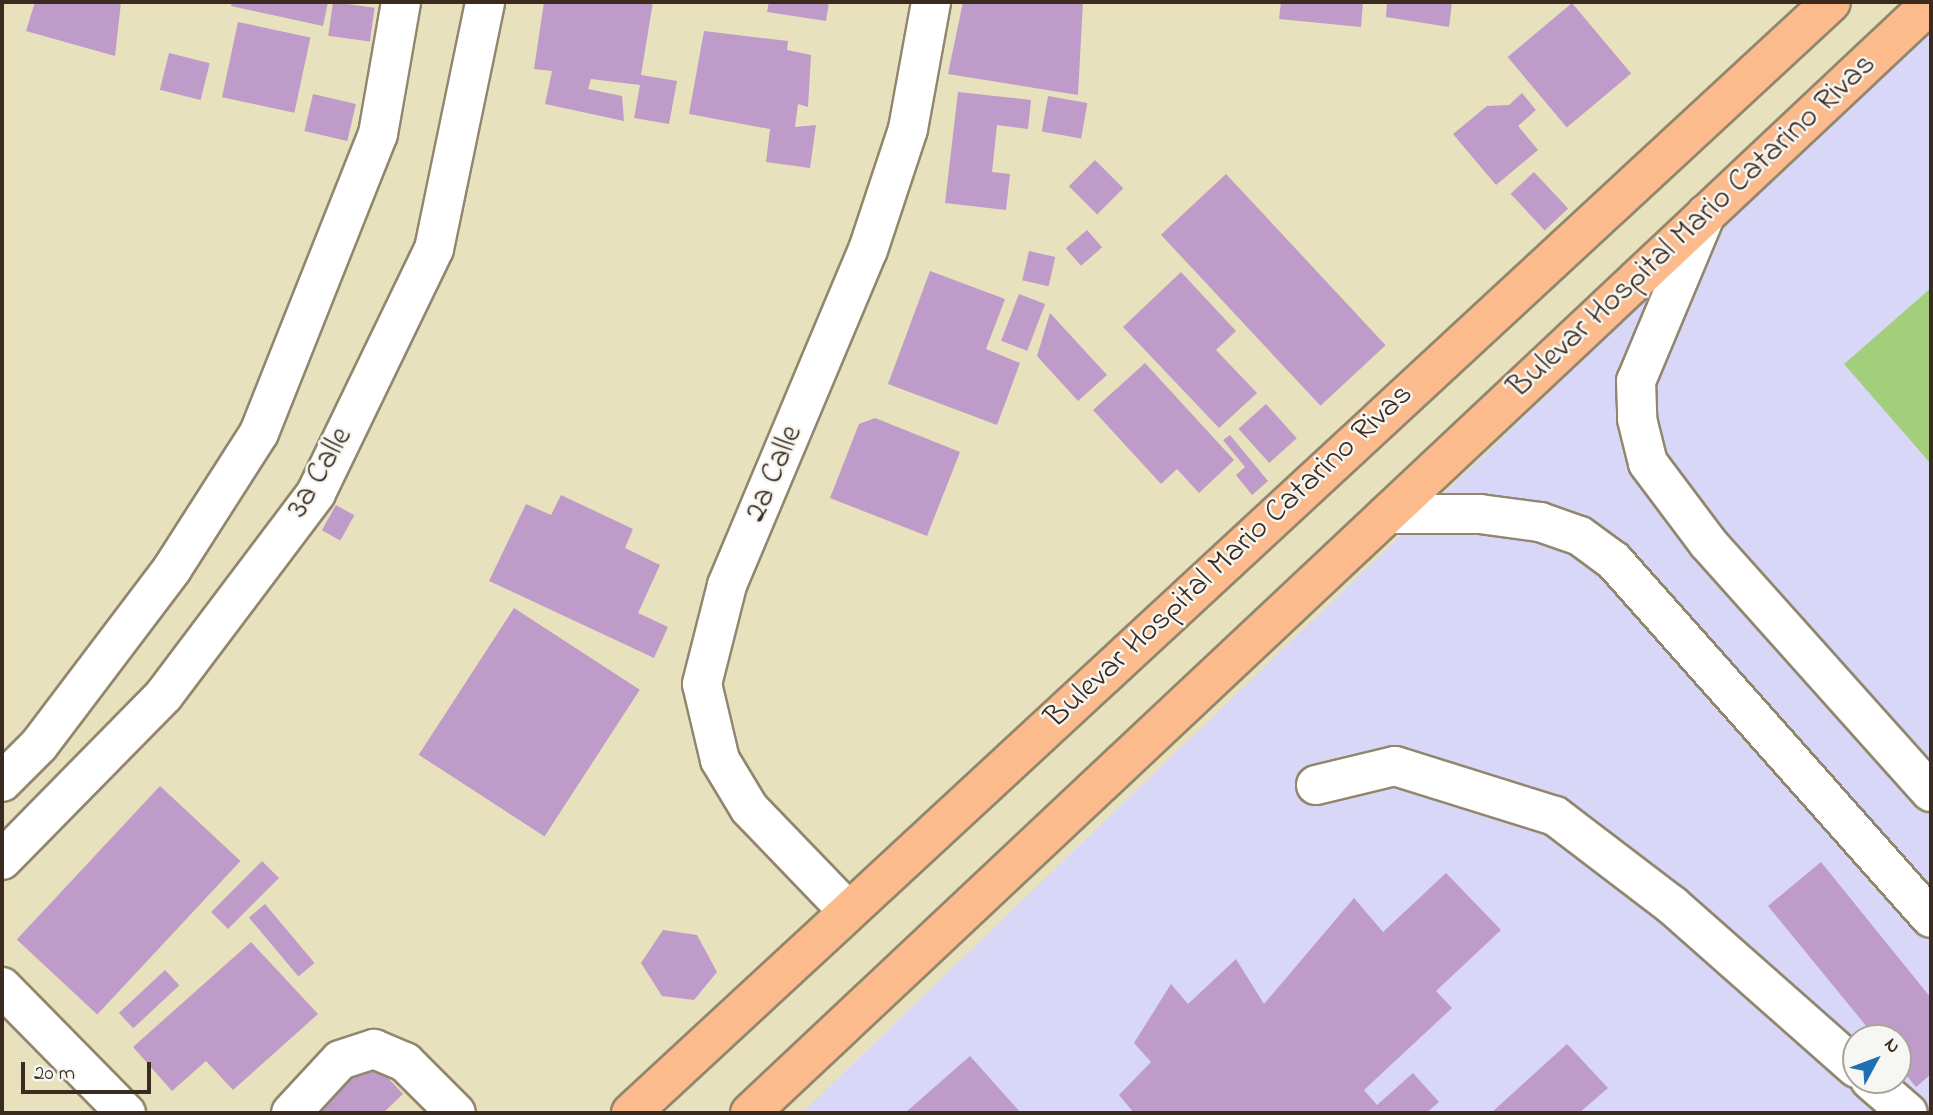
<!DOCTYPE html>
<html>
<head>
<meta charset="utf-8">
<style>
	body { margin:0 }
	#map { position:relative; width:1933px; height:1115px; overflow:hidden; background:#e8e1bd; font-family:"Indie Flower",sans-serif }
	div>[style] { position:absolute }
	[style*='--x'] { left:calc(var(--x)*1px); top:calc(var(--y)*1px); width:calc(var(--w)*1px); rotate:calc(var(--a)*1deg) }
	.built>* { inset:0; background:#d9d7f7 }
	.green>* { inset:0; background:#a3cf7c }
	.building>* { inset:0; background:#be9bc8; transform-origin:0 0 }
	.roads { filter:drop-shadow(2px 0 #92866e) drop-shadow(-2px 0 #92866e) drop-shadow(0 2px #92866e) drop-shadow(0 -2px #92866e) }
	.minor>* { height:38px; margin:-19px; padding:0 19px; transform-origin:19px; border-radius:19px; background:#fff }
	.major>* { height:38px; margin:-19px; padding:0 19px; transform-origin:19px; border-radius:19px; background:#fbbb8c }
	span { translate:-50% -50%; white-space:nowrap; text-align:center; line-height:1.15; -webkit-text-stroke:5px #f6f6f2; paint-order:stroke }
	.street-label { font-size:32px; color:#3b2a1e }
	.frame { position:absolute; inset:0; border:4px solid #3b2a1e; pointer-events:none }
	.north { position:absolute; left:1842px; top:1024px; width:70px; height:70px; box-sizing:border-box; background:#f6f6f2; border:2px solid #aba49d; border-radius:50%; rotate:49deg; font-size:19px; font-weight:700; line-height:28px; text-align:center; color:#3b2a1e }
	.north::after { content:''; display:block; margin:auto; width:24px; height:32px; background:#1f6fb2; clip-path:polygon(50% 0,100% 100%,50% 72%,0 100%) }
	.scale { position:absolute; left:21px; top:1062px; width:130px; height:32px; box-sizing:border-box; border:4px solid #3b2a1e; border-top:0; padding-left:9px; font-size:21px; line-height:24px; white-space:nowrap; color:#3b2a1e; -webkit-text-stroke:5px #f6f6f2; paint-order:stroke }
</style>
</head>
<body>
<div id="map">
	<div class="built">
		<div style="clip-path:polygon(evenodd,1931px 24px,1931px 1113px,802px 1113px,1931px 24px,1856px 1038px,1898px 1038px,1898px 1080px,1856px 1080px,1856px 1038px)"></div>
	</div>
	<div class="green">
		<div style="clip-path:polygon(1931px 288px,1931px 464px,1844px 364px)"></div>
	</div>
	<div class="building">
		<div style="clip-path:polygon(35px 2px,121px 2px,115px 56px,26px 31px)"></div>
		<div style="clip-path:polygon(232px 2px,328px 2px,323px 26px,231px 6px)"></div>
		<div style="left:333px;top:2px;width:42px;height:34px;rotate:8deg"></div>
		<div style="clip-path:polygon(544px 2px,653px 2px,641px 75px,677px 81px,669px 124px,634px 118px,640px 85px,591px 79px,588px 89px,622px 96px,624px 121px,545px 104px,552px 71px,534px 69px)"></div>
		<div style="clip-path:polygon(769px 2px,829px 2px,826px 21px,767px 12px)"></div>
		<div style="clip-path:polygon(963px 2px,1083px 2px,1078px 95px,948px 74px)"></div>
		<div style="clip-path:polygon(1281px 2px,1363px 2px,1361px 27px,1279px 19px)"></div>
		<div style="clip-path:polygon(1387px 2px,1452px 2px,1449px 27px,1386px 17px)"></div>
		<div style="left:1572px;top:3px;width:92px;height:84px;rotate:50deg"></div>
		<div style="left:238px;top:22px;width:74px;height:77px;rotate:12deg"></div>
		<div style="clip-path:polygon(704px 31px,788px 41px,787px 50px,811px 55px,808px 107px,798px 104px,795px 127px,816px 125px,810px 168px,766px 162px,770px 129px,689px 114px)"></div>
		<div style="left:169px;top:53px;width:42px;height:38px;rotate:14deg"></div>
		<div style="clip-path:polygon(958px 92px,1031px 100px,1028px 129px,997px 125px,992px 172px,1010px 174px,1006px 210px,945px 203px)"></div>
		<div style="clip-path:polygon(1522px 93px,1536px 110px,1518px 126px,1538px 150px,1496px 185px,1453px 134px,1487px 106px,1509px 105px)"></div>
		<div style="left:313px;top:94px;width:44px;height:38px;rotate:13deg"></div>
		<div style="left:1048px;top:96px;width:40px;height:36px;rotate:10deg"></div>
		<div style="left:1095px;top:160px;width:40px;height:37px;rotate:45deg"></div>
		<div style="left:1534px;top:172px;width:50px;height:32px;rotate:47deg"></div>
		<div style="left:1226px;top:174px;width:234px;height:89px;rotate:47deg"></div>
		<div style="left:1087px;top:230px;width:23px;height:28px;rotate:49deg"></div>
		<div style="left:1029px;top:251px;width:27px;height:30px;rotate:13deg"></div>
		<div style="clip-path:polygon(930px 271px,1005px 299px,986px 349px,1020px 363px,997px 425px,888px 384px)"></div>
		<div style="clip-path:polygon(1181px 272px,1236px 331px,1216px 350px,1257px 393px,1219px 428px,1123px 327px)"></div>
		<div style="left:1019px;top:294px;width:28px;height:50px;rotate:21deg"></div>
		<div style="clip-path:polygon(1050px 313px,1107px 375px,1078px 401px,1037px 356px)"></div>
		<div style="clip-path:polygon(1145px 363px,1234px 460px,1199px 493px,1177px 469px,1161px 484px,1093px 410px)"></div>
		<div style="left:1266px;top:404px;width:46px;height:37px;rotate:48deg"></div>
		<div style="clip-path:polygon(875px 418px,960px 452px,927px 536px,830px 498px,859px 424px)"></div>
		<div style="clip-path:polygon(1230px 435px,1268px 481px,1252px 495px,1236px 475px,1245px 467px,1223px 440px)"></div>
		<div style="clip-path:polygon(561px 495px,633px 529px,625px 548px,660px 565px,638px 613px,668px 627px,654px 658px,489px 581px,526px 504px,551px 515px)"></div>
		<div style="left:336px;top:505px;width:21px;height:29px;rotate:29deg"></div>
		<div style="left:514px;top:608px;width:150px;height:175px;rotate:33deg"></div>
		<div style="left:160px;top:786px;width:110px;height:210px;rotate:43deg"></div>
		<div style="left:262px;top:861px;width:24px;height:72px;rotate:45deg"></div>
		<div style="clip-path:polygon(1821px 862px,1931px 998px,1931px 1074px,1916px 1087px,1898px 1065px,1898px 1038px,1876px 1038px,1768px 906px)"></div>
		<div style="clip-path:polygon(1446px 873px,1501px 930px,1436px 991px,1452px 1008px,1364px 1090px,1377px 1105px,1413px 1073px,1439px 1102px,1426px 1113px,1134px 1113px,1119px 1095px,1151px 1062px,1134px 1043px,1171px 984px,1188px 1004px,1236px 959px,1264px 1004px,1354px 898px,1383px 932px)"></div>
		<div style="left:265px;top:904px;width:77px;height:21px;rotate:50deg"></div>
		<div style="clip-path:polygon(663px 930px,697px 935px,717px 972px,694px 1000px,662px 996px,641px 963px)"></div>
		<div style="clip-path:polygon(251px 942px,318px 1014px,233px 1090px,206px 1061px,172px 1091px,133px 1047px)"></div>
		<div style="left:165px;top:970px;width:21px;height:63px;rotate:47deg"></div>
		<div style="clip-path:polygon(1567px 1044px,1608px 1088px,1579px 1113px,1491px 1113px)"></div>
		<div style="clip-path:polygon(366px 1054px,403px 1094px,383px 1113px,303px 1113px)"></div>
		<div style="clip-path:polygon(970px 1056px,1021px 1113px,905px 1113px)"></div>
	</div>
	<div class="roads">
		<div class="minor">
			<div style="--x:1706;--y:214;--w:181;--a:112.7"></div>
			<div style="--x:1636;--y:381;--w:38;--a:88"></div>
			<div style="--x:1637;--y:419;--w:45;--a:76"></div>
			<div style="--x:1648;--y:463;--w:100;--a:53.1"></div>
			<div style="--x:1708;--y:543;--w:334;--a:48.2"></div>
			<div style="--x:1388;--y:514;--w:92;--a:0"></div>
			<div style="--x:1480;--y:514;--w:61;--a:7.6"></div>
			<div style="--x:1540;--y:522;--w:42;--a:19.3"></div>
			<div style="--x:1580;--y:536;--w:42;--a:36.3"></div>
			<div style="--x:1614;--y:561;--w:477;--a:48.4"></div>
			<div style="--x:2;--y:782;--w:52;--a:-45"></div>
			<div style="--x:39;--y:745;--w:221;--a:-52.9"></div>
			<div style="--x:172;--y:569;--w:161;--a:-57.4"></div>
			<div style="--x:259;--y:433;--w:322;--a:-68.3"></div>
			<div style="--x:378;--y:134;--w:134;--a:-80.1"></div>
			<div style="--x:1316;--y:785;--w:81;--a:-13.5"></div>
			<div style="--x:1395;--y:766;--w:168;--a:17.4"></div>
			<div style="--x:1555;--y:816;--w:147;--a:37.3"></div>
			<div style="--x:1672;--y:905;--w:246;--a:41.5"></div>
			<div style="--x:2;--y:860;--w:231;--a:-45.5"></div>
			<div style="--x:164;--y:695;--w:253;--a:-53"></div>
			<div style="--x:316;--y:493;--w:271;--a:-64.2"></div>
			<div style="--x:434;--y:249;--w:252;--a:-78.3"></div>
			<div style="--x:847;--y:910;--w:141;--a:-133.9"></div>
			<div style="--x:749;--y:808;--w:56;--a:-121.1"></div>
			<div style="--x:720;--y:760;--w:78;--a:-103.3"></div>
			<div style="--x:702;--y:684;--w:102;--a:-75.8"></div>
			<div style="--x:727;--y:585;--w:363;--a:-67.2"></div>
			<div style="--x:868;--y:250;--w:127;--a:-71.7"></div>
			<div style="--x:908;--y:129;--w:129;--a:-79.7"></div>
			<div style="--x:2;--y:987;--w:177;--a:45.5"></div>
			<div style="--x:1870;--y:1080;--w:50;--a:41"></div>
			<div style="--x:291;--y:1113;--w:72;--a:-47.2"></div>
			<div style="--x:340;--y:1060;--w:36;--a:-18"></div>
			<div style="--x:374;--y:1049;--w:34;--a:23"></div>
			<div style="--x:405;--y:1062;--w:72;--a:45"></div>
		</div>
		<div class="major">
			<div style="--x:631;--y:1113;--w:1635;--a:-42.79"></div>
			<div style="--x:750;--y:1113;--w:1621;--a:-43.22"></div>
		</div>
	</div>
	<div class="street-label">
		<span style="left:1693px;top:227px;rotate:-43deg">Bulevar Hospital Mario Catarino Rivas</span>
		<span style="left:321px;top:473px;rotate:-60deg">3a Calle</span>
		<span style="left:775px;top:474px;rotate:-67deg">2a Calle</span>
		<span style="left:1230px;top:557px;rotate:-43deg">Bulevar Hospital Mario Catarino Rivas</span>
	</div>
	<div class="frame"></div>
	<div class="north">N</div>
	<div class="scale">20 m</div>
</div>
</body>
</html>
